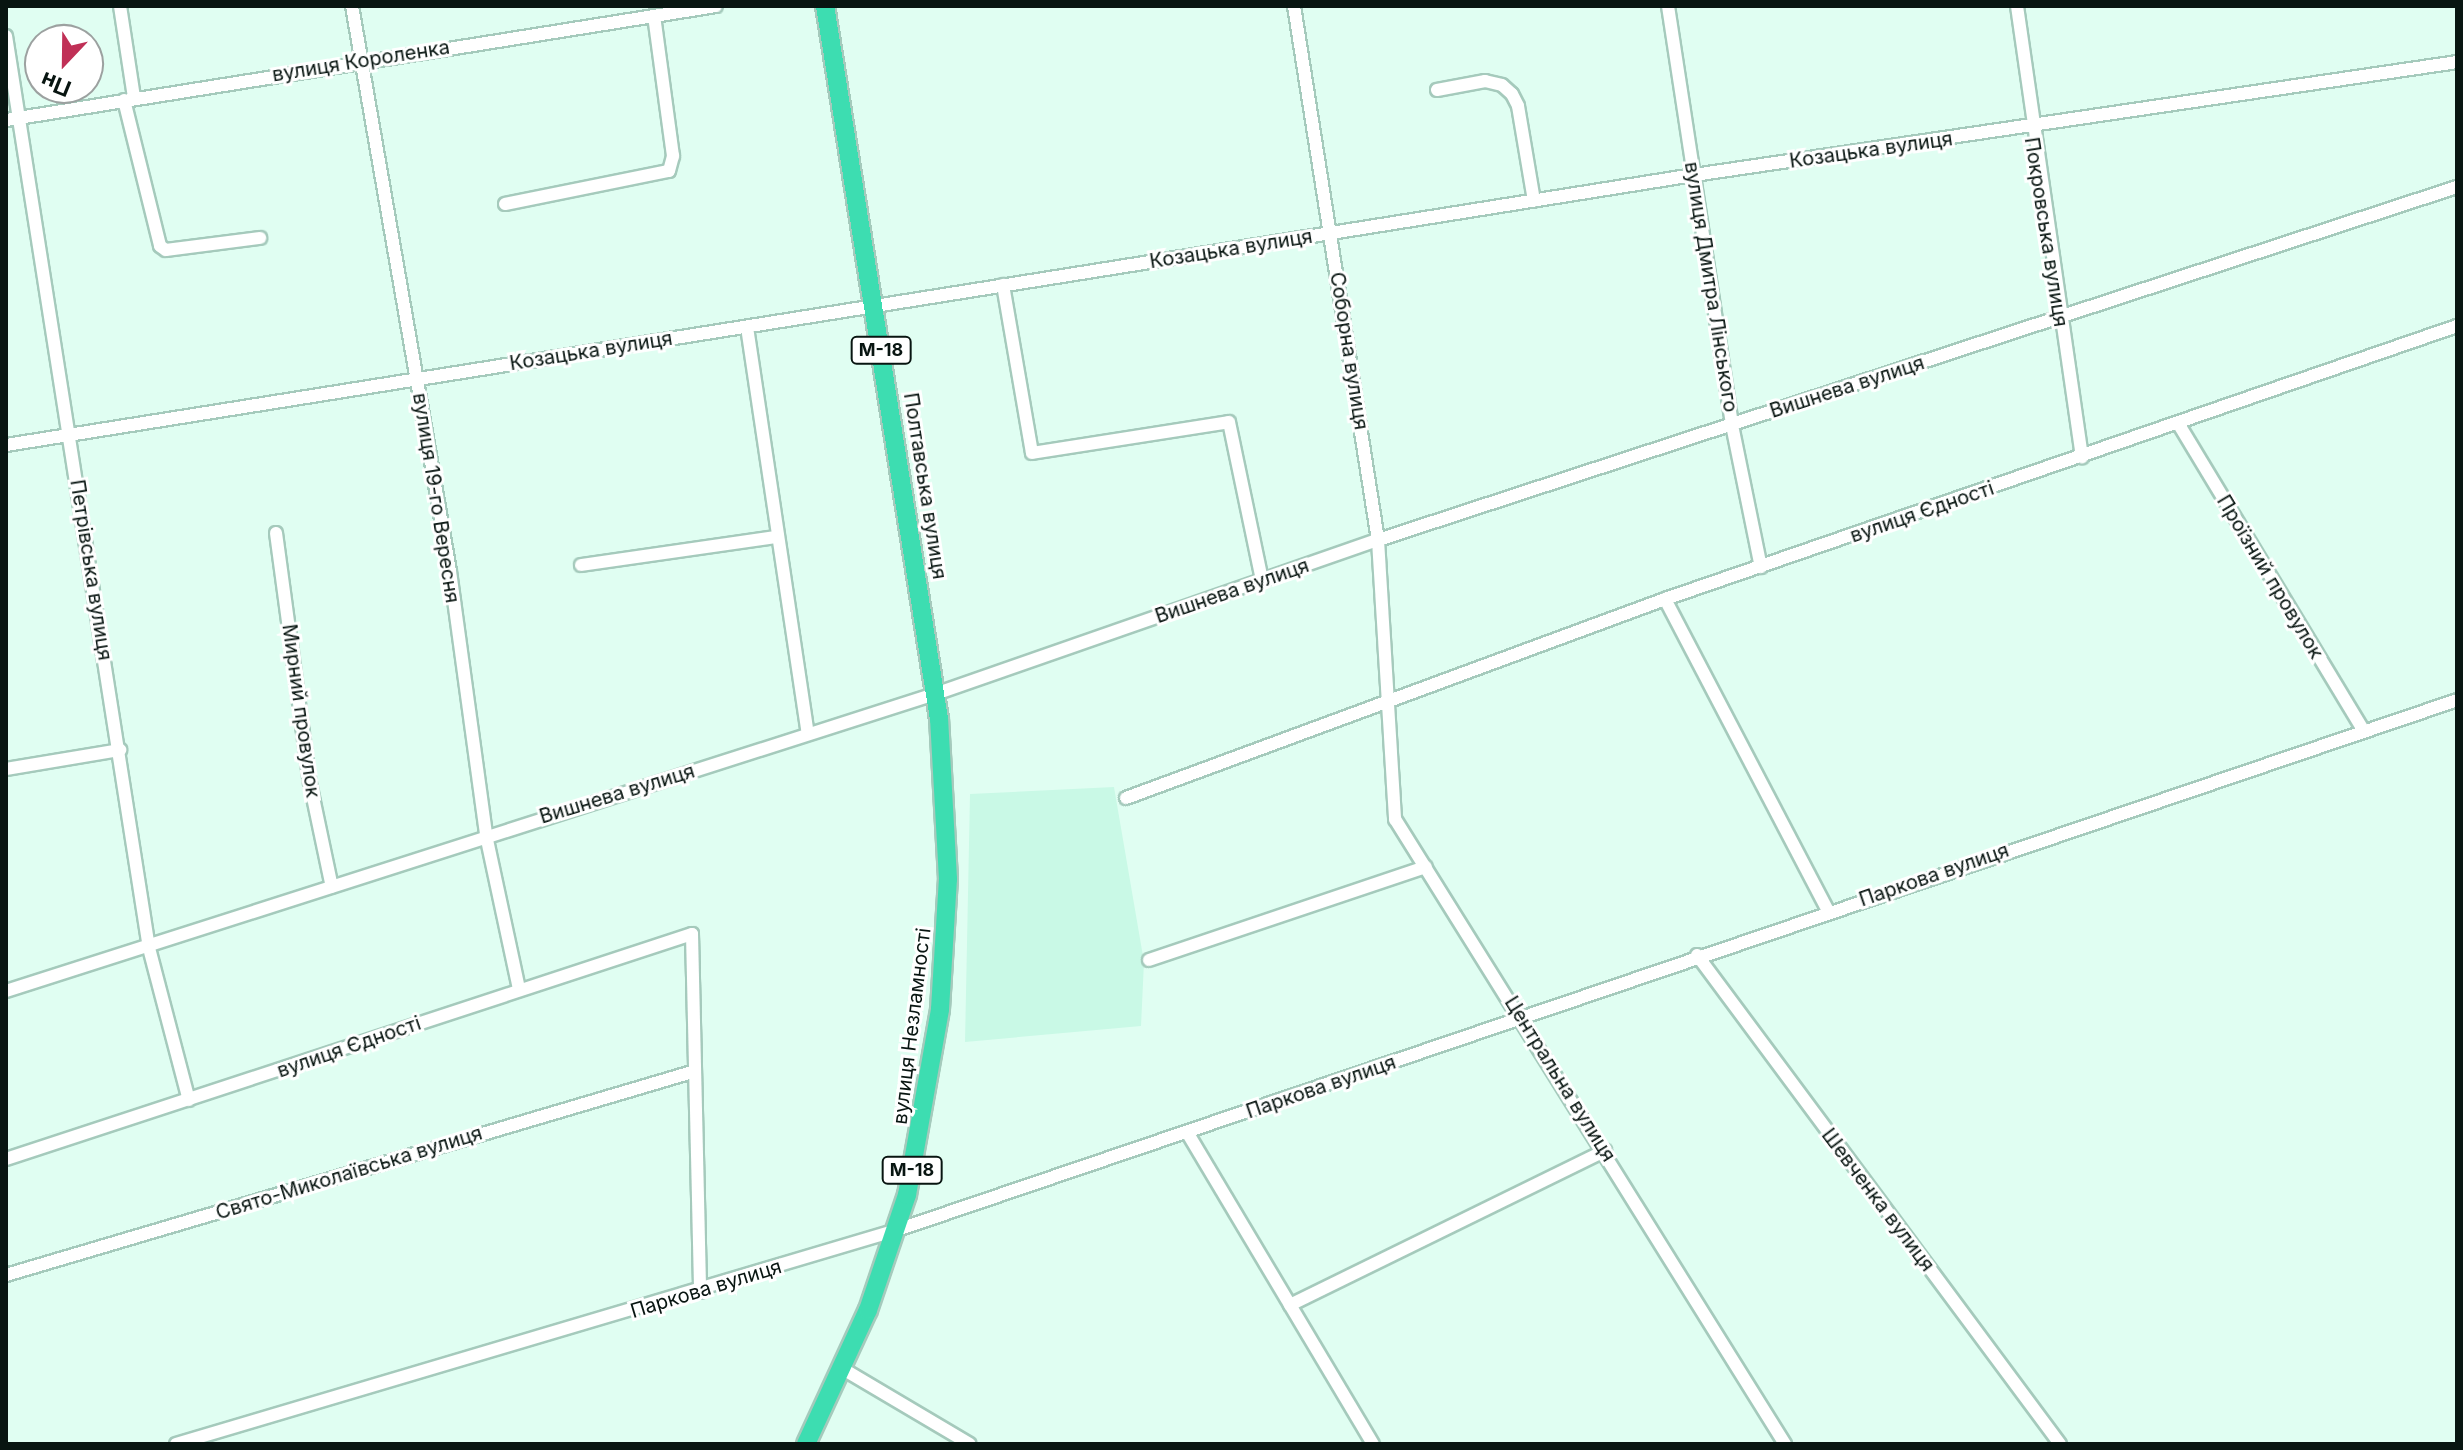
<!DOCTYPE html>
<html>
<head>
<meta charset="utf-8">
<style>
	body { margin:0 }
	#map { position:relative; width:2463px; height:1450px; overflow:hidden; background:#e0fef2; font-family:Inter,sans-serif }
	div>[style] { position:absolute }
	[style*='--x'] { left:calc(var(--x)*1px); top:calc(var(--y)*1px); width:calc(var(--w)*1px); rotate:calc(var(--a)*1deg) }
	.built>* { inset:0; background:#c9f9e6 }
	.roads { filter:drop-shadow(2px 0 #a5cabc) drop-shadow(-2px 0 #a5cabc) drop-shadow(0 2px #a5cabc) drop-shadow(0 -2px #a5cabc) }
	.minor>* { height:12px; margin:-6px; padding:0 6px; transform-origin:6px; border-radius:6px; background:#fff }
	.highway>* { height:18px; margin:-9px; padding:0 9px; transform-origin:9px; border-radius:9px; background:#3dddb1 }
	span { translate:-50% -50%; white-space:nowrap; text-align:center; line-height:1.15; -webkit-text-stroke:6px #fff; paint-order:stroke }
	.shield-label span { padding:2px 6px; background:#fff; border:2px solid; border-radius:6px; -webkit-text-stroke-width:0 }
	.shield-label { font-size:18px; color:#081511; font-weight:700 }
	.street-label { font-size:20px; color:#081511 }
	.frame { position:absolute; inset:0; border:8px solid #081511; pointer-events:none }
	.north { position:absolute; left:24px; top:24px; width:80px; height:80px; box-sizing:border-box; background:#fff; border:2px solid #9ca1a0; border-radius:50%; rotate:202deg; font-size:22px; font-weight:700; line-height:32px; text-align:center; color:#081511 }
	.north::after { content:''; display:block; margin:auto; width:28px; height:36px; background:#c03056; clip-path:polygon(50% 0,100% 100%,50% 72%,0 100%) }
</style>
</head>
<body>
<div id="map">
	<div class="built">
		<div style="clip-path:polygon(1114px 787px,1144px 962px,1141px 1026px,965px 1042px,970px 794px)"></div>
	</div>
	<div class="roads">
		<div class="minor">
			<div style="--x:120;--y:6;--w:93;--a:81.3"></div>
			<div style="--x:352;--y:6;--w:573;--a:80.16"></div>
			<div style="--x:450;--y:571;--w:266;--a:82.2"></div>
			<div style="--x:486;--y:835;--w:157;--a:77.9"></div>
			<div style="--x:1294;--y:6;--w:541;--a:81.06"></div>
			<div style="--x:1378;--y:540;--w:280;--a:86.5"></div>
			<div style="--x:1395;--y:819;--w:737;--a:58.04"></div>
			<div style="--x:1668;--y:6;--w:424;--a:81.3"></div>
			<div style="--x:1732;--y:425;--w:145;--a:78.5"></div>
			<div style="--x:2017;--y:6;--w:456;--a:81.8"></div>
			<div style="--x:6;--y:36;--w:923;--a:81.09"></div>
			<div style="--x:149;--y:948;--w:157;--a:75.3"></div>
			<div style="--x:1437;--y:90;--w:49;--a:-10.6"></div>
			<div style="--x:1485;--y:81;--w:17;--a:13"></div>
			<div style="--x:1502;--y:85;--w:13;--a:42"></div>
			<div style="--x:1512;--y:94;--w:13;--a:63"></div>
			<div style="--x:1518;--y:106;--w:96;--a:80.4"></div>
			<div style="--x:124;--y:100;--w:150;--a:76.1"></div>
			<div style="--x:160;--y:246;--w:7;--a:34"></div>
			<div style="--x:166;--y:250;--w:95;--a:-7.3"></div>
			<div style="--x:6;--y:120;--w:719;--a:-9.12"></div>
			<div style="--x:505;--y:204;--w:167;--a:-11.4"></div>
			<div style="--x:669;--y:171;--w:16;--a:-75"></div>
			<div style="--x:673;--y:156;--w:141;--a:-97.7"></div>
			<div style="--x:1003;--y:285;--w:170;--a:80.2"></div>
			<div style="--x:1032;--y:453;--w:199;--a:-8.9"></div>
			<div style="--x:1229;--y:422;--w:161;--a:78.2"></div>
			<div style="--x:747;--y:327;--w:411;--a:81.5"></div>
			<div style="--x:2178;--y:423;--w:358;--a:58.9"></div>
			<div style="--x:6;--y:445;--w:1709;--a:-9.09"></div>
			<div style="--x:1694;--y:175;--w:771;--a:-8.42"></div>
			<div style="--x:276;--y:533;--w:252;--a:82.3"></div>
			<div style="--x:310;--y:783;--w:106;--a:78.1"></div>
			<div style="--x:581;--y:565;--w:196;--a:-8.2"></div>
			<div style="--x:1665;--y:599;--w:352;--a:62.4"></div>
			<div style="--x:6;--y:769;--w:116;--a:-9.5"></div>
			<div style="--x:1126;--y:798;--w:575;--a:-20.26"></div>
			<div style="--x:1665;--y:599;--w:838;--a:-19.02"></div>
			<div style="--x:1697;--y:955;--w:609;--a:53.41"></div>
			<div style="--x:1149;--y:960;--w:292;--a:-18.6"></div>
			<div style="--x:6;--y:991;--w:975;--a:-17.73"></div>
			<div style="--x:935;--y:694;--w:469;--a:-19.2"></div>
			<div style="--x:1378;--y:540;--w:1135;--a:-18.12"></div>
			<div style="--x:1187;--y:1132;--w:363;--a:59.2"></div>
			<div style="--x:6;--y:1159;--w:722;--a:-18.16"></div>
			<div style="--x:692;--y:934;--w:358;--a:88.7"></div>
			<div style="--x:6;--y:1275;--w:715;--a:-16.48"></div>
			<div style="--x:1290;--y:1305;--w:351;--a:-26.1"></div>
			<div style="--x:843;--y:1369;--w:147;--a:30.6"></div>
			<div style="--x:176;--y:1444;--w:752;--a:-16.53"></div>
			<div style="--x:897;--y:1230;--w:1648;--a:-18.76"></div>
		</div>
		<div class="highway">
			<div style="--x:806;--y:1444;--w:148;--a:-65.2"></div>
			<div style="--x:868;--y:1310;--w:121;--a:-71.3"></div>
			<div style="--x:907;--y:1195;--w:189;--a:-79.9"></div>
			<div style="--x:940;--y:1009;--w:130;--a:-86.5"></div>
			<div style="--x:948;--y:879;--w:160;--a:-93.2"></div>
			<div style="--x:939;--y:719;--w:722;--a:-99.08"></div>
		</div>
	</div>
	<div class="shield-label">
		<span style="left:881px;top:350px">М-18</span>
		<span style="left:912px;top:1170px">М-18</span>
	</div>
	<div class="street-label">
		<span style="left:361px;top:61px;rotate:-9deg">вулиця Короленка</span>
		<span style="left:1871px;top:150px;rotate:-8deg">Козацька вулиця</span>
		<span style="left:2046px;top:232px;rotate:81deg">Покровська вулиця</span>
		<span style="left:1231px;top:249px;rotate:-9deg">Козацька вулиця</span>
		<span style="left:1711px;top:287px;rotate:81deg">вулиця Дмитра Лінського</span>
		<span style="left:591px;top:351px;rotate:-9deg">Козацька вулиця</span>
		<span style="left:1349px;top:351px;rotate:81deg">Соборна вулиця</span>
		<span style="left:1847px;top:387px;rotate:-18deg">Вишнева вулиця</span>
		<span style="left:925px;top:486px;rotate:81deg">Полтавська вулиця</span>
		<span style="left:436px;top:498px;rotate:81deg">вулиця 19-го Вересня</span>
		<span style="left:1922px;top:512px;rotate:-19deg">вулиця Єдності</span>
		<span style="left:91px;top:570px;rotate:81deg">Петрівська вулиця</span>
		<span style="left:2270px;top:577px;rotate:59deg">Проїзний провулок</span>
		<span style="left:1232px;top:591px;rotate:-19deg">Вишнева вулиця</span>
		<span style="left:301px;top:711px;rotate:82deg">Мирний провулок</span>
		<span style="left:617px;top:794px;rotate:-17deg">Вишнева вулиця</span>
		<span style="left:1934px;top:875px;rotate:-19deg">Паркова вулиця</span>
		<span style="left:912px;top:1026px;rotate:-83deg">вулиця Незламності</span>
		<span style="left:349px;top:1047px;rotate:-19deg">вулиця Єдності</span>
		<span style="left:1560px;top:1079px;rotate:58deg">Центральна вулиця</span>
		<span style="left:1321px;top:1087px;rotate:-19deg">Паркова вулиця</span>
		<span style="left:349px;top:1173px;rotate:-17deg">Свято-Миколаївська вулиця</span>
		<span style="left:1878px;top:1200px;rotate:53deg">Шевченка вулиця</span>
		<span style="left:706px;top:1289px;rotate:-17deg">Паркова вулиця</span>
	</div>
	<div class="frame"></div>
	<div class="north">Пн</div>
</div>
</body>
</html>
